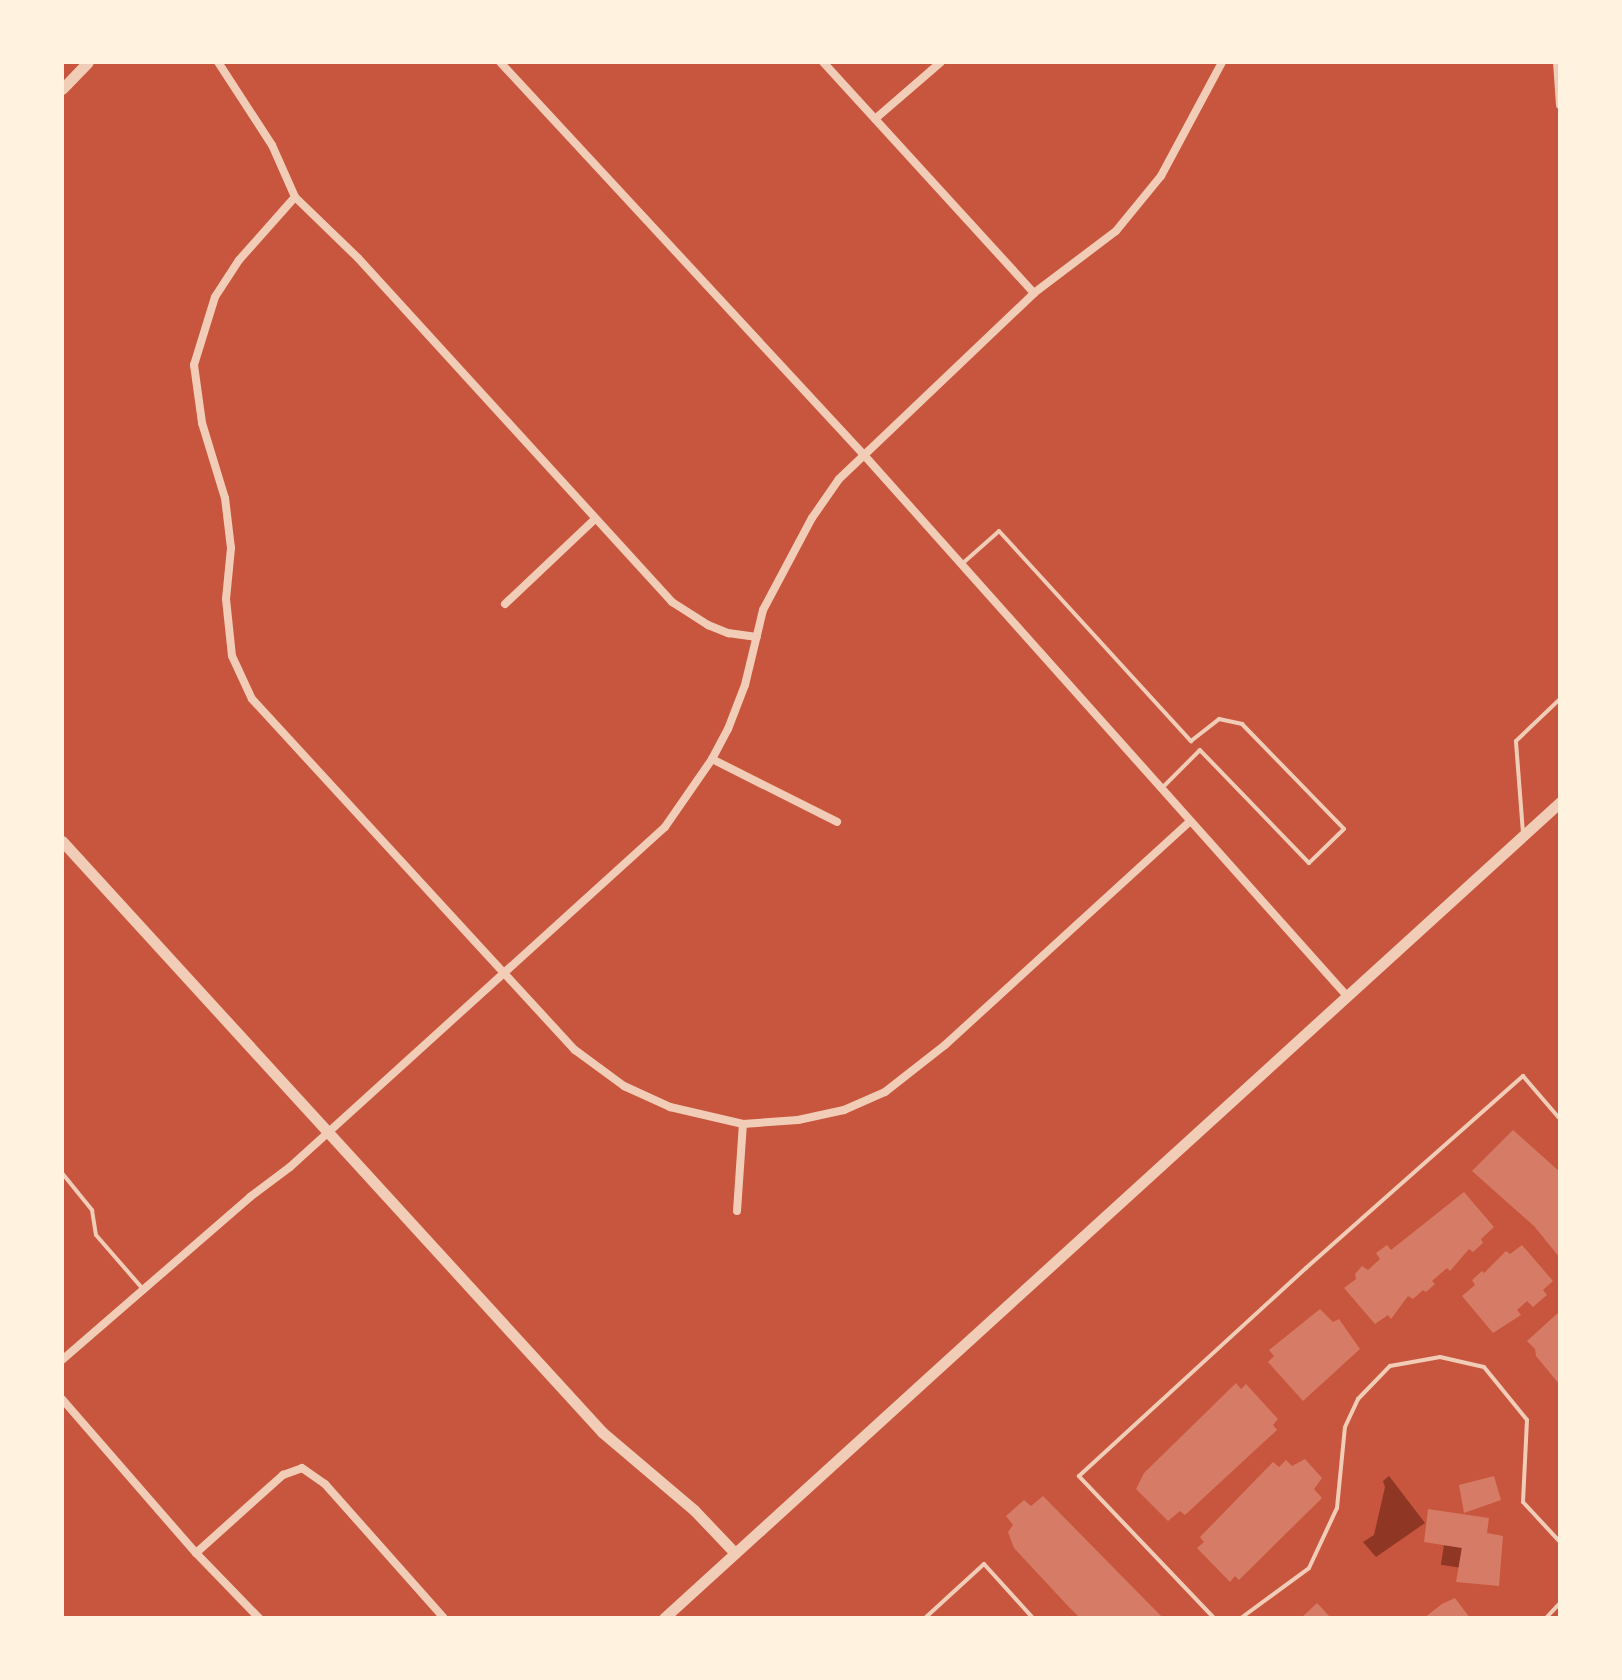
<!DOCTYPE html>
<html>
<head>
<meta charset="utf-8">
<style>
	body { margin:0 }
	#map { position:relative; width:1622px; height:1680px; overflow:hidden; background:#c8553d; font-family:Poppins,sans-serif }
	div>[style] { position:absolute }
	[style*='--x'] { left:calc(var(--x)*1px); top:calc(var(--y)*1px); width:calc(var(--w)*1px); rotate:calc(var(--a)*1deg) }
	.water>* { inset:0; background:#8f3625; transform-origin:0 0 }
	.building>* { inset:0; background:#d67c66 }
	.service>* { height:4px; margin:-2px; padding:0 2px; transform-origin:2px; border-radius:2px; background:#f1ccb7 }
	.minor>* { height:8px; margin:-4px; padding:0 4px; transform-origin:4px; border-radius:4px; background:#f1ccb7 }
	.tertiary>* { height:11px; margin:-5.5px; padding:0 5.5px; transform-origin:5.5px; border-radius:5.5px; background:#f1ccb7 }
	span { translate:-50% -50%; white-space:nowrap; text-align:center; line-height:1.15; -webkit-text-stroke:8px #fff3e0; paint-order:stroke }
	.frame { position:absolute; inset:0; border:64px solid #fff3e0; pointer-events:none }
</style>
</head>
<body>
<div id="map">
	<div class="water">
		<div style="clip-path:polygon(1389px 1476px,1425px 1523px,1376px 1557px,1363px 1542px,1374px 1535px,1385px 1487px,1383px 1481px)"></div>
		<div style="left:1444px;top:1545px;width:18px;height:20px;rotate:9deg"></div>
	</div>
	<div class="building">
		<div style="clip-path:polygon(1513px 1130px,1560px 1172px,1560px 1258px,1534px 1226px,1472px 1171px)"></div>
		<div style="clip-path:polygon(1464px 1192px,1494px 1227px,1481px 1239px,1483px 1243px,1473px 1252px,1469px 1249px,1450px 1271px,1447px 1268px,1432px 1281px,1435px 1284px,1426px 1292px,1423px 1290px,1413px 1299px,1408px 1296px,1391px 1319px,1388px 1315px,1375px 1324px,1344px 1288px,1356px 1279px,1355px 1274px,1362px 1266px,1368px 1270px,1380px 1259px,1376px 1253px,1387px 1245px,1391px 1250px)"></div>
		<div style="clip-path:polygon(1522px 1245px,1553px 1281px,1543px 1290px,1547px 1295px,1533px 1307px,1527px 1301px,1517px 1310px,1521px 1315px,1493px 1333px,1462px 1296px,1475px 1285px,1472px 1280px,1482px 1271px,1484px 1273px,1506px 1251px,1510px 1254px)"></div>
		<div style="clip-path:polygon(1320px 1309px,1333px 1322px,1339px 1319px,1360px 1349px,1303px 1401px,1268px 1362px,1274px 1356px,1269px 1350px)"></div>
		<div style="clip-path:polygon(1560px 1311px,1560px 1385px,1536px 1356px,1535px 1349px,1527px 1341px)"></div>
		<div style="clip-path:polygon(1236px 1383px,1241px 1389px,1246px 1384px,1278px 1419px,1273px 1425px,1277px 1430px,1185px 1515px,1180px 1511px,1168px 1521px,1136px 1489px,1144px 1473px)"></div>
		<div style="clip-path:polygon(1305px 1459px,1322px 1478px,1314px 1489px,1322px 1498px,1239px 1580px,1235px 1576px,1230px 1582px,1197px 1548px,1204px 1542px,1200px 1537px,1273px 1462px,1279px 1467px,1286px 1460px,1292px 1466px)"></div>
		<div style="clip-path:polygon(1494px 1476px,1501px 1500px,1464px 1513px,1459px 1485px)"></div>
		<div style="clip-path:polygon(1043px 1496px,1163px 1618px,1080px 1618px,1068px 1606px,1014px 1548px,1008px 1532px,1013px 1525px,1006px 1516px,1024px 1500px,1031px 1506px)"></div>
		<div style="clip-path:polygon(1428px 1509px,1489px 1518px,1487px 1533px,1503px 1536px,1499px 1586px,1456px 1582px,1462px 1548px,1424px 1542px)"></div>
		<div style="clip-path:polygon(1455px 1598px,1470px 1618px,1424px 1618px,1442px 1604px)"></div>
		<div style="clip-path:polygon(1317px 1603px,1331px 1618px,1301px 1618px)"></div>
	</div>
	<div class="service">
		<div style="--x:963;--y:563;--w:48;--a:-41.6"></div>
		<div style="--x:999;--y:531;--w:285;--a:47.6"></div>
		<div style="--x:1191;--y:741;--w:36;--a:-38"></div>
		<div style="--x:1219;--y:719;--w:24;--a:12"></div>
		<div style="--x:1242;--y:724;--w:146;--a:45.8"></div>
		<div style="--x:1344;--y:829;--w:49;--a:135.8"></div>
		<div style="--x:1309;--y:863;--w:157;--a:-134"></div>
		<div style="--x:1200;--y:750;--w:52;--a:135"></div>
		<div style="--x:1523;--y:833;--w:92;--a:-94.4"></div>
		<div style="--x:1516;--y:741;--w:61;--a:-43.7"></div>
		<div style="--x:62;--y:1173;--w:48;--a:51"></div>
		<div style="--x:92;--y:1210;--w:25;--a:81"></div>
		<div style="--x:96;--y:1235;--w:72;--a:49"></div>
		<div style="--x:925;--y:1618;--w:80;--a:-42.5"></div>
		<div style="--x:984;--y:1564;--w:73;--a:47.8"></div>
		<div style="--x:1214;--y:1618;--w:196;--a:-133.6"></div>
		<div style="--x:1079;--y:1476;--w:308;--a:-42.5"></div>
		<div style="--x:1306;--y:1268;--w:290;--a:-41.5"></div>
		<div style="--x:1523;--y:1076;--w:57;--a:49.3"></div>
		<div style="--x:1241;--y:1618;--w:84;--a:-36.3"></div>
		<div style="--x:1309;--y:1568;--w:66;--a:-65"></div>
		<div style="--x:1337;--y:1508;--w:81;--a:-84.4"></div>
		<div style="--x:1345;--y:1427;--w:31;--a:-65"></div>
		<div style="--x:1358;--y:1399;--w:46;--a:-45.9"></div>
		<div style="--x:1390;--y:1366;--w:51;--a:-10.2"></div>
		<div style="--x:1440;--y:1357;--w:45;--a:12.8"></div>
		<div style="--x:1484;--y:1367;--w:68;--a:50.9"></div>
		<div style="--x:1527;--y:1420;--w:82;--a:92.8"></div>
		<div style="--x:1523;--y:1502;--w:54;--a:47.2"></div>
		<div style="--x:1546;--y:1618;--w:21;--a:-47"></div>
	</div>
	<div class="minor">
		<div style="--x:218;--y:62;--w:99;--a:57"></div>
		<div style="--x:272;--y:145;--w:57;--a:66.1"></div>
		<div style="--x:295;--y:197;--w:88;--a:44.1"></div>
		<div style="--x:358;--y:258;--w:466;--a:47.6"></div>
		<div style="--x:672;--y:602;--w:43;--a:32.6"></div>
		<div style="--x:708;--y:625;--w:22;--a:22"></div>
		<div style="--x:728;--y:633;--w:29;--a:8"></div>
		<div style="--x:500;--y:62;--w:536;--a:47.19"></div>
		<div style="--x:864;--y:455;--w:725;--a:48.24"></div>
		<div style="--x:823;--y:62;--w:313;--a:47.6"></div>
		<div style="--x:1557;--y:62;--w:43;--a:86"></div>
		<div style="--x:875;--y:119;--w:87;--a:-40.8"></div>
		<div style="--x:295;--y:197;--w:84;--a:131.6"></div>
		<div style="--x:239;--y:260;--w:44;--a:123"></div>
		<div style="--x:215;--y:297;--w:71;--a:107.2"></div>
		<div style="--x:194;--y:365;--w:59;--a:82.1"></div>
		<div style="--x:202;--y:423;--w:78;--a:73"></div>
		<div style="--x:225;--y:498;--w:50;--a:83.2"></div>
		<div style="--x:231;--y:548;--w:51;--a:95.6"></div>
		<div style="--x:226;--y:599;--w:57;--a:84"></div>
		<div style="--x:232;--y:656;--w:47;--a:65.1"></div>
		<div style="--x:252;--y:699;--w:477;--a:47.4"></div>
		<div style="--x:575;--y:1050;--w:61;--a:36.3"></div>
		<div style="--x:624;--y:1086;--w:51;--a:24.5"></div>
		<div style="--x:670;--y:1107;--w:75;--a:13.1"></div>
		<div style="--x:743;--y:1124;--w:55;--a:-4.2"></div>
		<div style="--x:798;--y:1120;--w:47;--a:-12.3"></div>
		<div style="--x:844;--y:1110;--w:45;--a:-23.7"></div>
		<div style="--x:885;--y:1092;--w:76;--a:-38.1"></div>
		<div style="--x:945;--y:1045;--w:332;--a:-42.4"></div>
		<div style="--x:505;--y:604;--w:124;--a:-43.4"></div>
		<div style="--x:712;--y:759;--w:140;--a:26.7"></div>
		<div style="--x:737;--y:1211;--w:87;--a:-86.1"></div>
		<div style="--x:62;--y:1360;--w:249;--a:-40.9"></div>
		<div style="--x:250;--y:1197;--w:50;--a:-36.9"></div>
		<div style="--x:290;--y:1167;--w:506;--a:-42.2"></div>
		<div style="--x:665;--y:827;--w:83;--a:-55.3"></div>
		<div style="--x:712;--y:759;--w:34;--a:-62"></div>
		<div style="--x:728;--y:729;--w:47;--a:-68.9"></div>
		<div style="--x:745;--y:685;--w:77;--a:-76.5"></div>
		<div style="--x:763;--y:610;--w:104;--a:-62"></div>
		<div style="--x:812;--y:518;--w:47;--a:-55.3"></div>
		<div style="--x:839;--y:479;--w:269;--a:-43.6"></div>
		<div style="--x:1034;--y:293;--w:103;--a:-37.1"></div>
		<div style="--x:1116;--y:231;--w:71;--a:-50.7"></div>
		<div style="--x:1161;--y:176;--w:129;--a:-61.8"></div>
		<div style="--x:62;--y:1399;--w:204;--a:49"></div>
		<div style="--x:196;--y:1553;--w:91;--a:45.9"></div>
		<div style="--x:196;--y:1553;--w:117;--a:-41.9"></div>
		<div style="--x:283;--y:1475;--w:20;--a:-20"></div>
		<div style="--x:302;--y:1468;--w:28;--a:35"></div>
		<div style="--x:325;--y:1484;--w:179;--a:48.4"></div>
	</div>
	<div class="tertiary">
		<div style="--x:62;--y:89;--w:37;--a:-46"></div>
		<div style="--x:62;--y:841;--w:801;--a:47.58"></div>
		<div style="--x:602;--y:1432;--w:121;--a:40.3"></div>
		<div style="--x:694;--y:1510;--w:59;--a:46.4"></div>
		<div style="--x:664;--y:1618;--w:1212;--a:-42.32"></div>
	</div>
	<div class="frame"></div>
</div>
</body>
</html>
